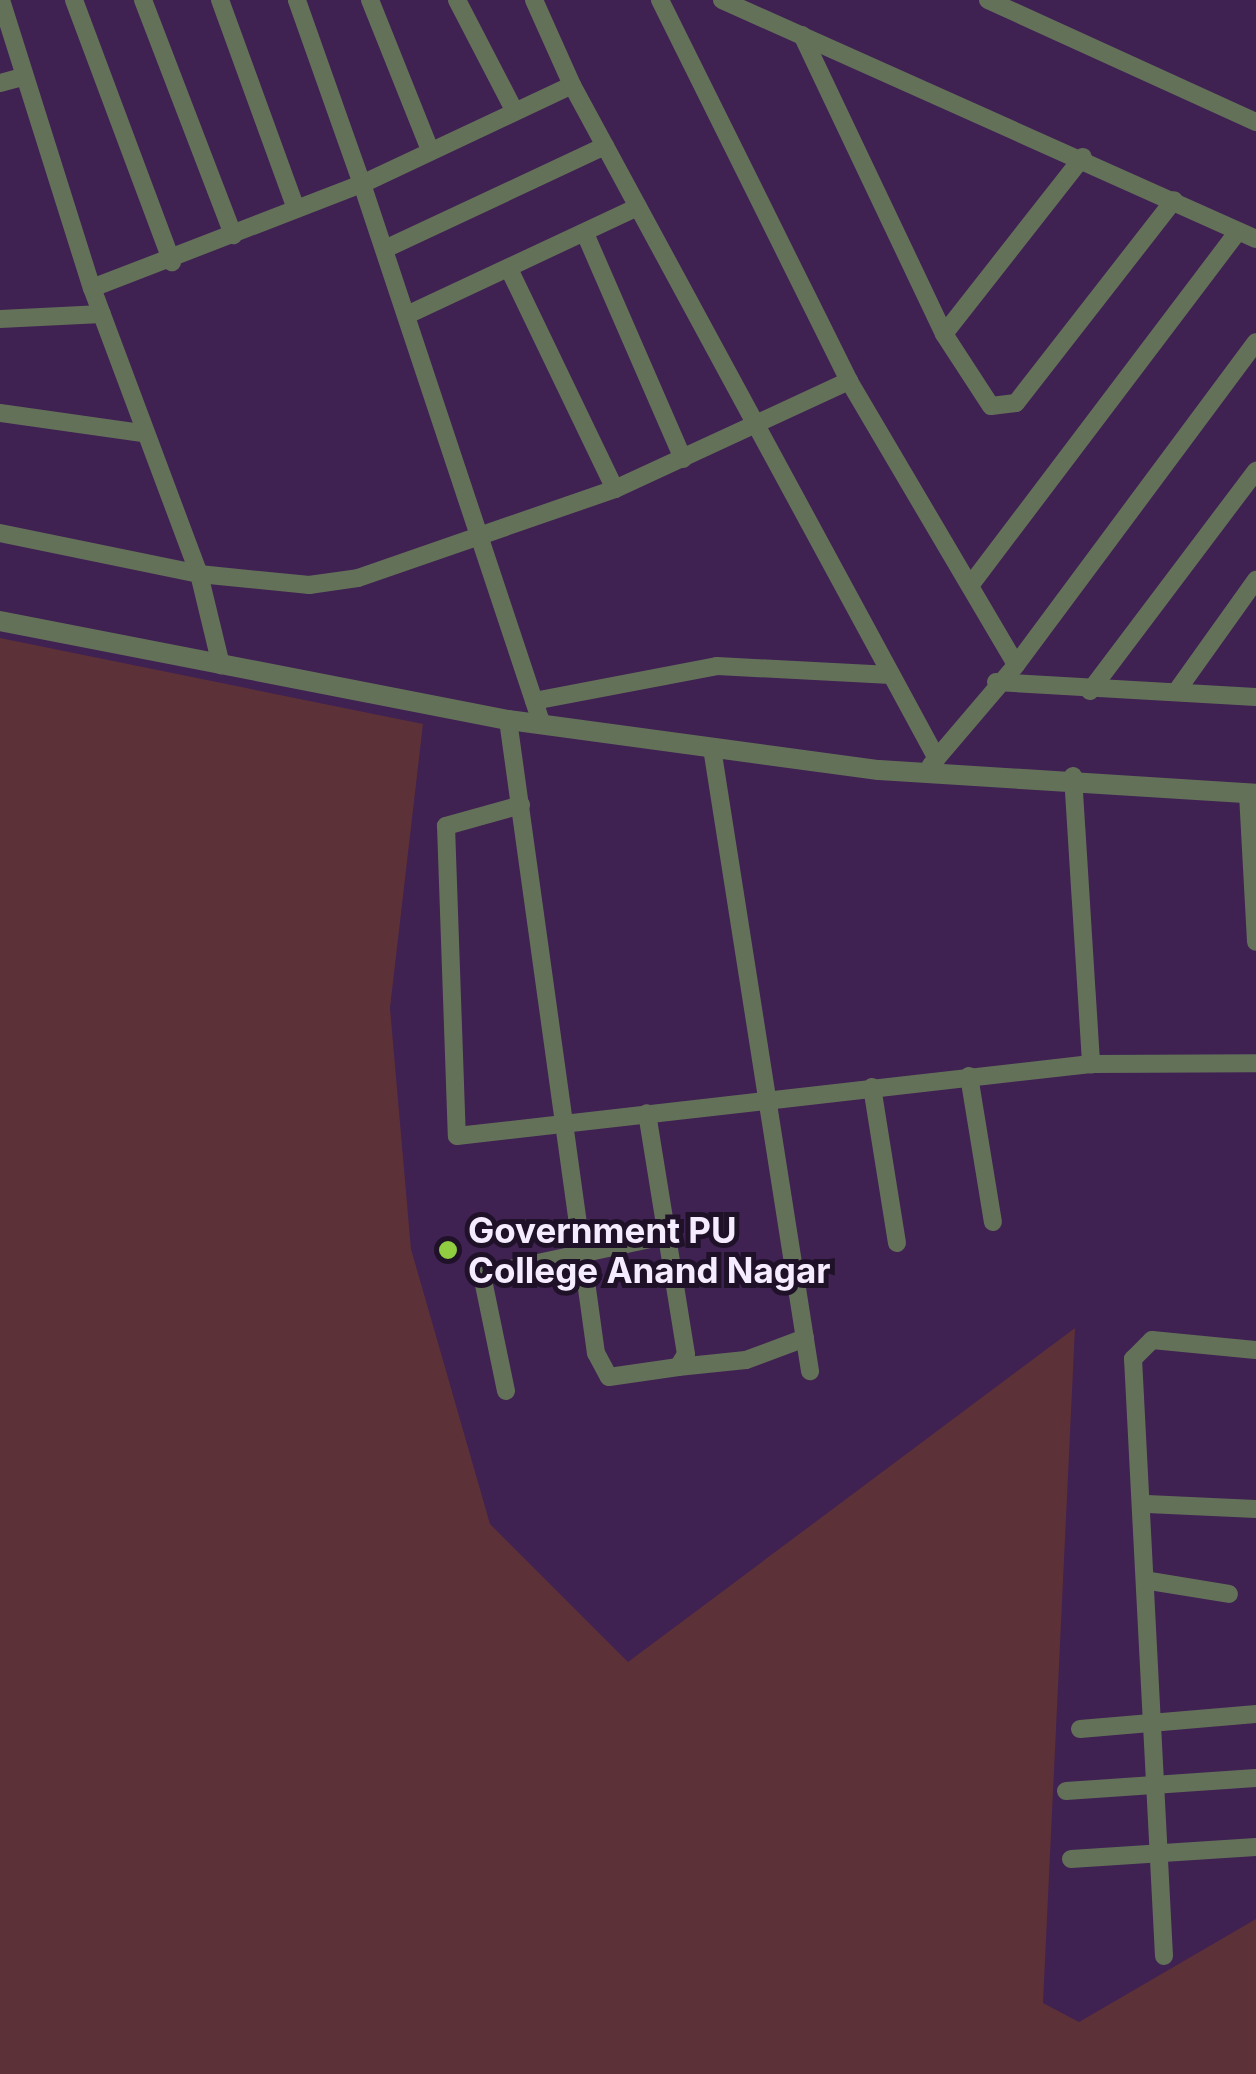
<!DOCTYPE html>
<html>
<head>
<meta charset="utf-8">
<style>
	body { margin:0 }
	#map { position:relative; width:1256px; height:2074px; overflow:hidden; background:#3f2152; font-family:Inter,sans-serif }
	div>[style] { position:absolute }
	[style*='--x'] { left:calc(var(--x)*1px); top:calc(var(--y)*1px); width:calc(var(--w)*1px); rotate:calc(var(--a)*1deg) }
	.green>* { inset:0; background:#5d3138 }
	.minor>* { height:18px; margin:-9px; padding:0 9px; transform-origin:9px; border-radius:9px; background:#647159 }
	.tertiary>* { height:20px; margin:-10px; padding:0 10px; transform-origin:10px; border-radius:10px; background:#647159 }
	.dots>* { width:28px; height:28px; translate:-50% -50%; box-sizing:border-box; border:5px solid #1f1228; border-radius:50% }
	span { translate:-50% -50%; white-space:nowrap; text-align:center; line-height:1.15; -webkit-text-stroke:10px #1f1228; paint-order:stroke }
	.poi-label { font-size:35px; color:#f6ecff; font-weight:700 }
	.left { translate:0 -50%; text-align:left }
</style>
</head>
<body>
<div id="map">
	<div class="green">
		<div style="clip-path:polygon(0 638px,423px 724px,390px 1008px,411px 1249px,490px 1524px,628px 1662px,1075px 1328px,1043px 2003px,1079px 2022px,1256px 1919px,1256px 2074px,0 2074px)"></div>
	</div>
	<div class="minor">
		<div style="--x:1;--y:0;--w:302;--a:72.5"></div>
		<div style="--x:92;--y:288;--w:305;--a:69.5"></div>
		<div style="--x:199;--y:574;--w:94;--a:76.4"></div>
		<div style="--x:74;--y:0;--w:280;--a:69.5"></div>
		<div style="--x:143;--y:0;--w:252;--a:69"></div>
		<div style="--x:220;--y:0;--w:222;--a:70"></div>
		<div style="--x:370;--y:0;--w:162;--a:68.2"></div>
		<div style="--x:457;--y:0;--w:124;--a:62.6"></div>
		<div style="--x:534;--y:0;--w:93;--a:65.9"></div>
		<div style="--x:660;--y:0;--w:425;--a:63.6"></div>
		<div style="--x:849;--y:381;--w:329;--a:59.5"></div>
		<div style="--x:722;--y:0;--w:585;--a:24.11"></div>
		<div style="--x:988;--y:0;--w:294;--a:24.5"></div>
		<div style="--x:802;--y:35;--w:331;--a:64.6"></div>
		<div style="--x:944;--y:334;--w:86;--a:56.9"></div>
		<div style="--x:991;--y:406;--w:25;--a:-7"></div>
		<div style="--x:1016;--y:403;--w:257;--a:-52.1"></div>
		<div style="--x:0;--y:83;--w:24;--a:-15"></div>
		<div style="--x:587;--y:238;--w:241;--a:66.5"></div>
		<div style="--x:385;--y:249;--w:243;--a:-25.1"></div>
		<div style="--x:510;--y:271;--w:242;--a:64.3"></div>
		<div style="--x:92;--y:288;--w:289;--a:-21.1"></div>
		<div style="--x:362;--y:184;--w:195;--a:-109.5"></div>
		<div style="--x:407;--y:315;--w:255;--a:-25.1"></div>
		<div style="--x:0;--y:319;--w:102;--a:-2.8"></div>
		<div style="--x:944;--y:334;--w:225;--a:-51.9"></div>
		<div style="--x:0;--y:413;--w:144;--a:8"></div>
		<div style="--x:0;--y:533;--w:203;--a:11.6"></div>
		<div style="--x:199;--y:574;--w:111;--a:5.7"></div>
		<div style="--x:309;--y:585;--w:49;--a:-8.1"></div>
		<div style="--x:358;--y:578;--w:272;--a:-19.1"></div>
		<div style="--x:615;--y:489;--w:258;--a:-24.8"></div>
		<div style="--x:972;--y:583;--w:441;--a:-52.9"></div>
		<div style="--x:996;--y:682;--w:260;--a:3.3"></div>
		<div style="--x:1090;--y:691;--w:276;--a:-53"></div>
		<div style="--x:1176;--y:692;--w:138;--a:-54.5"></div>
		<div style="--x:534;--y:701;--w:186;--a:-10.8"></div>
		<div style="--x:717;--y:666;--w:174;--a:3"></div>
		<div style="--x:508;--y:720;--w:639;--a:82.09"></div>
		<div style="--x:596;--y:1353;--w:27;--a:62"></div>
		<div style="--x:609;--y:1377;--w:70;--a:-8.2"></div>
		<div style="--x:678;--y:1367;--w:15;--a:-58"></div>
		<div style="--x:686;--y:1354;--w:244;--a:-99.2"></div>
		<div style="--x:542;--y:725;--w:570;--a:-108.4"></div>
		<div style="--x:362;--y:184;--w:232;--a:-25.2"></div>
		<div style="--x:572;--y:85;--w:766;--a:61.56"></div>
		<div style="--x:712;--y:748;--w:631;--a:81.06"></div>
		<div style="--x:931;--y:765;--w:131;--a:-49.6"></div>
		<div style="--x:1016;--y:665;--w:402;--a:-53.4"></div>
		<div style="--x:1073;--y:776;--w:289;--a:86.4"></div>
		<div style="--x:1248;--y:794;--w:148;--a:86.9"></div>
		<div style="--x:521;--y:805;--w:78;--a:164.4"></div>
		<div style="--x:446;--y:826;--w:310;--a:88"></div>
		<div style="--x:457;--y:1136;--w:638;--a:-6.48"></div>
		<div style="--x:1091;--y:1064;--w:165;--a:-0.3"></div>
		<div style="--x:969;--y:1076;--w:148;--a:80.7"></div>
		<div style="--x:872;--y:1087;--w:158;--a:80.9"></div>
		<div style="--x:678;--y:1367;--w:68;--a:-5.9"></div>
		<div style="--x:746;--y:1360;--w:63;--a:-20.4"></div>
		<div style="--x:506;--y:1391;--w:118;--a:-101.7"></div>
		<div style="--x:482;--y:1275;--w:190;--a:-12.1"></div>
		<div style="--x:1147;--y:1504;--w:109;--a:2.6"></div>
		<div style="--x:1150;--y:1581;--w:80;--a:9.3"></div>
		<div style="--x:1080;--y:1729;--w:177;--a:-4.9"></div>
		<div style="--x:1066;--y:1791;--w:190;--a:-3.9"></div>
		<div style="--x:1071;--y:1859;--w:185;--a:-3.7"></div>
		<div style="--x:1164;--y:1956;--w:598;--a:-92.97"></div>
		<div style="--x:1133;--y:1359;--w:27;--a:-45"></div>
		<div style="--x:1152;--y:1340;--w:104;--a:5.5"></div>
	</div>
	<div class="tertiary">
		<div style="--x:0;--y:621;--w:518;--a:11.03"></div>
		<div style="--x:508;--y:720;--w:374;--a:7.7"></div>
		<div style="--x:879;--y:770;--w:378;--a:3.6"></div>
	</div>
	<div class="dots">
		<div style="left:448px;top:1250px;background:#90cd40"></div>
	</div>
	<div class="poi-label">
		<span class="left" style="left:468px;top:1250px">Government PU<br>College Anand Nagar</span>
	</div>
</div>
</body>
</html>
